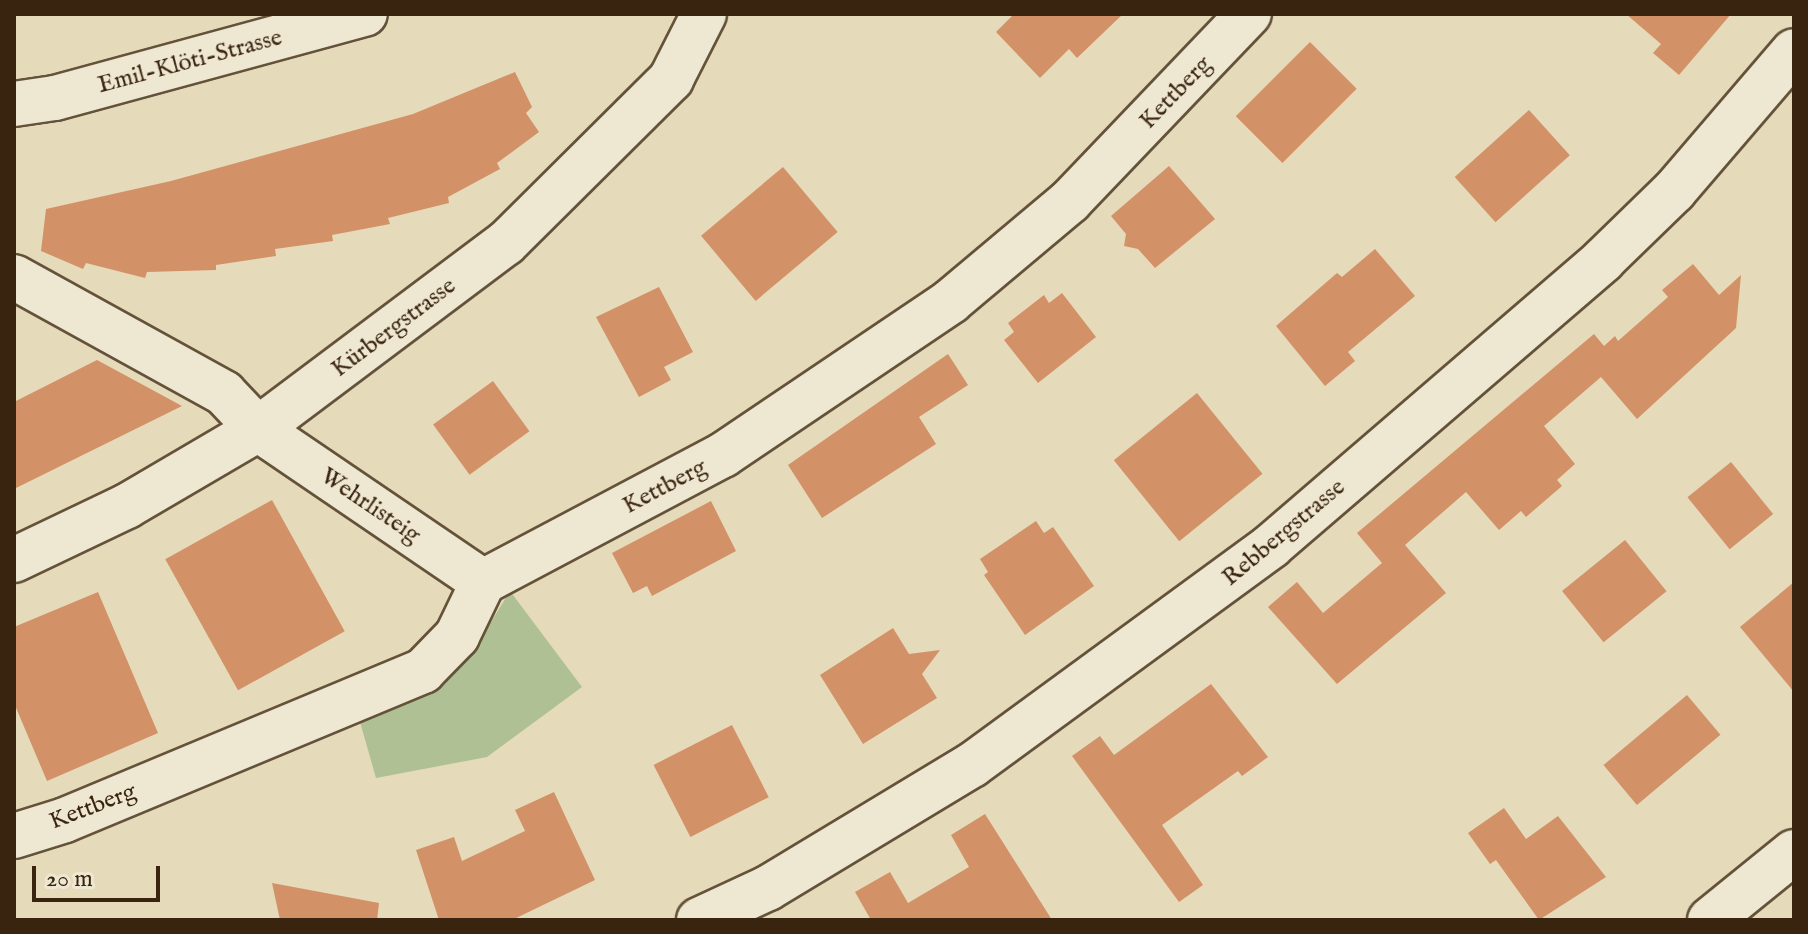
<!DOCTYPE html>
<html>
<head>
<meta charset="utf-8">
<style>
	body { margin:0 }
	#map { position:relative; width:1808px; height:934px; overflow:hidden; background:#e5daba; font-family:"IM FELL English",serif }
	div>[style] { position:absolute }
	[style*='--x'] { left:calc(var(--x)*1px); top:calc(var(--y)*1px); width:calc(var(--w)*1px); rotate:calc(var(--a)*1deg) }
	.green>* { inset:0; background:#afc194 }
	.building>* { inset:0; background:#d39168; transform-origin:0 0 }
	.roads { filter:drop-shadow(2px 0 #64523a) drop-shadow(-2px 0 #64523a) drop-shadow(0 2px #64523a) drop-shadow(0 -2px #64523a) }
	.minor>* { height:44px; margin:-22px; padding:0 22px; transform-origin:22px; border-radius:22px; background:#eee7d2 }
	span { translate:-50% -50%; white-space:nowrap; text-align:center; line-height:1.15; -webkit-text-stroke:6px #eee7d2; paint-order:stroke }
	.street-label { font-size:24px; color:#39240f }
	.frame { position:absolute; inset:0; border:16px solid #39240f; pointer-events:none }
	.scale { position:absolute; left:32px; top:866px; width:128px; height:36px; box-sizing:border-box; border:4px solid #39240f; border-top:0; padding-left:10px; font-size:24px; line-height:28px; white-space:nowrap; color:#39240f; -webkit-text-stroke:6px #eee7d2; paint-order:stroke }
</style>
</head>
<body>
<div id="map">
	<div class="green">
		<div style="clip-path:polygon(510px 591px,582px 687px,487px 757px,376px 778px,358px 715px,434px 683px,483px 635px)"></div>
	</div>
	<div class="building">
		<div style="clip-path:polygon(1014px 14px,1123px 14px,1077px 58px,1069px 49px,1040px 78px,996px 32px)"></div>
		<div style="clip-path:polygon(1626px 14px,1731px 14px,1679px 75px,1653px 53px,1661px 44px)"></div>
		<div style="left:1310px;top:42px;width:66px;height:105px;rotate:45deg"></div>
		<div style="clip-path:polygon(515px 72px,532px 107px,526px 113px,539px 132px,497px 163px,500px 169px,448px 197px,449px 203px,388px 218px,390px 224px,332px 235px,333px 241px,275px 249px,276px 256px,216px 265px,216px 270px,147px 272px,145px 278px,86px 263px,83px 269px,41px 251px,46px 209px,171px 181px,413px 114px)"></div>
		<div style="left:1529px;top:110px;width:61px;height:100px;rotate:48deg"></div>
		<div style="clip-path:polygon(1169px 166px,1215px 219px,1155px 268px,1138px 249px,1124px 246px,1126px 234px,1111px 216px)"></div>
		<div style="left:783px;top:167px;width:85px;height:107px;rotate:50deg"></div>
		<div style="clip-path:polygon(1375px 249px,1415px 296px,1348px 352px,1355px 361px,1325px 386px,1276px 326px,1337px 273px,1342px 277px)"></div>
		<div style="clip-path:polygon(1693px 264px,1719px 295px,1741px 275px,1736px 328px,1637px 419px,1601px 377px,1544px 426px,1575px 464px,1557px 480px,1562px 486px,1526px 517px,1521px 511px,1499px 530px,1466px 492px,1405px 545px,1446px 593px,1337px 684px,1268px 607px,1297px 582px,1323px 613px,1382px 563px,1357px 533px,1594px 334px,1604px 346px,1615px 336px,1618px 341px,1668px 297px,1662px 290px)"></div>
		<div style="clip-path:polygon(659px 287px,693px 352px,664px 367px,671px 380px,639px 397px,596px 317px)"></div>
		<div style="clip-path:polygon(1062px 293px,1096px 337px,1038px 383px,1004px 340px,1014px 332px,1008px 323px,1044px 295px,1049px 303px)"></div>
		<div style="clip-path:polygon(948px 354px,968px 385px,919px 417px,936px 444px,822px 518px,788px 465px)"></div>
		<div style="clip-path:polygon(97px 360px,182px 406px,14px 489px,14px 402px)"></div>
		<div style="left:493px;top:381px;width:62px;height:74px;rotate:54deg"></div>
		<div style="left:1197px;top:393px;width:104px;height:107px;rotate:51deg"></div>
		<div style="left:1731px;top:462px;width:67px;height:56px;rotate:51deg"></div>
		<div style="left:272px;top:500px;width:150px;height:122px;rotate:61deg"></div>
		<div style="clip-path:polygon(711px 501px,736px 551px,652px 596px,647px 586px,633px 593px,612px 553px)"></div>
		<div style="clip-path:polygon(1036px 521px,1044px 533px,1053px 527px,1094px 586px,1025px 635px,984px 575px,988px 572px,980px 559px)"></div>
		<div style="left:1625px;top:540px;width:66px;height:81px;rotate:51deg"></div>
		<div style="clip-path:polygon(1794px 582px,1794px 692px,1740px 627px)"></div>
		<div style="clip-path:polygon(98px 592px,158px 733px,47px 781px,14px 703px,14px 627px)"></div>
		<div style="clip-path:polygon(893px 628px,909px 654px,940px 650px,922px 674px,937px 698px,863px 744px,820px 675px)"></div>
		<div style="clip-path:polygon(1211px 684px,1268px 757px,1242px 776px,1238px 771px,1162px 825px,1203px 885px,1179px 902px,1072px 756px,1100px 736px,1114px 755px)"></div>
		<div style="left:1687px;top:695px;width:52px;height:109px;rotate:50deg"></div>
		<div style="left:732px;top:725px;width:81px;height:88px;rotate:63deg"></div>
		<div style="clip-path:polygon(554px 792px,595px 880px,512px 920px,439px 920px,416px 850px,454px 837px,462px 861px,525px 831px,515px 810px)"></div>
		<div style="clip-path:polygon(1504px 808px,1526px 839px,1558px 816px,1606px 877px,1539px 920px,1496px 860px,1490px 864px,1468px 833px)"></div>
		<div style="clip-path:polygon(985px 814px,1052px 920px,871px 920px,855px 892px,890px 872px,908px 903px,969px 867px,951px 835px)"></div>
		<div style="clip-path:polygon(272px 883px,379px 903px,377px 920px,280px 920px)"></div>
	</div>
	<div class="roads">
		<div class="minor">
			<div style="--x:14;--y:104;--w:41;--a:-8.3"></div>
			<div style="--x:55;--y:98;--w:321;--a:-15.2"></div>
			<div style="--x:14;--y:277;--w:240;--a:28.9"></div>
			<div style="--x:224;--y:393;--w:50;--a:46.6"></div>
			<div style="--x:258;--y:429;--w:272;--a:34.2"></div>
			<div style="--x:14;--y:560;--w:125;--a:-25.5"></div>
			<div style="--x:127;--y:506;--w:152;--a:-30.4"></div>
			<div style="--x:258;--y:429;--w:310;--a:-36.9"></div>
			<div style="--x:506;--y:243;--w:233;--a:-44.8"></div>
			<div style="--x:671;--y:79;--w:73;--a:-63.1"></div>
			<div style="--x:14;--y:836;--w:53;--a:-17.4"></div>
			<div style="--x:65;--y:820;--w:388;--a:-22.6"></div>
			<div style="--x:423;--y:671;--w:49;--a:-45.8"></div>
			<div style="--x:457;--y:636;--w:60;--a:-64.3"></div>
			<div style="--x:483;--y:582;--w:272;--a:-27.9"></div>
			<div style="--x:723;--y:455;--w:275;--a:-34"></div>
			<div style="--x:951;--y:301;--w:155;--a:-40"></div>
			<div style="--x:1070;--y:201;--w:259;--a:-46.3"></div>
			<div style="--x:699;--y:920;--w:76;--a:-24.9"></div>
			<div style="--x:768;--y:888;--w:238;--a:-31.1"></div>
			<div style="--x:972;--y:765;--w:371;--a:-36.2"></div>
			<div style="--x:1271;--y:546;--w:438;--a:-40.7"></div>
			<div style="--x:1603;--y:260;--w:99;--a:-44.2"></div>
			<div style="--x:1674;--y:191;--w:184;--a:-49.4"></div>
			<div style="--x:1710;--y:920;--w:108;--a:-39"></div>
		</div>
	</div>
	<div class="street-label">
		<span style="left:190px;top:62px;rotate:-15deg">Emil-Klöti-Strasse</span>
		<span style="left:1176px;top:93px;rotate:-46deg">Kettberg</span>
		<span style="left:394px;top:328px;rotate:-37deg">Kürbergstrasse</span>
		<span style="left:665px;top:487px;rotate:-28deg">Kettberg</span>
		<span style="left:370px;top:506px;rotate:34deg">Wehrlisteig</span>
		<span style="left:1284px;top:533px;rotate:-40deg">Rebbergstrasse</span>
		<span style="left:93px;top:807px;rotate:-21deg">Kettberg</span>
	</div>
	<div class="frame"></div>
	<div class="scale">20 m</div>
</div>
</body>
</html>
